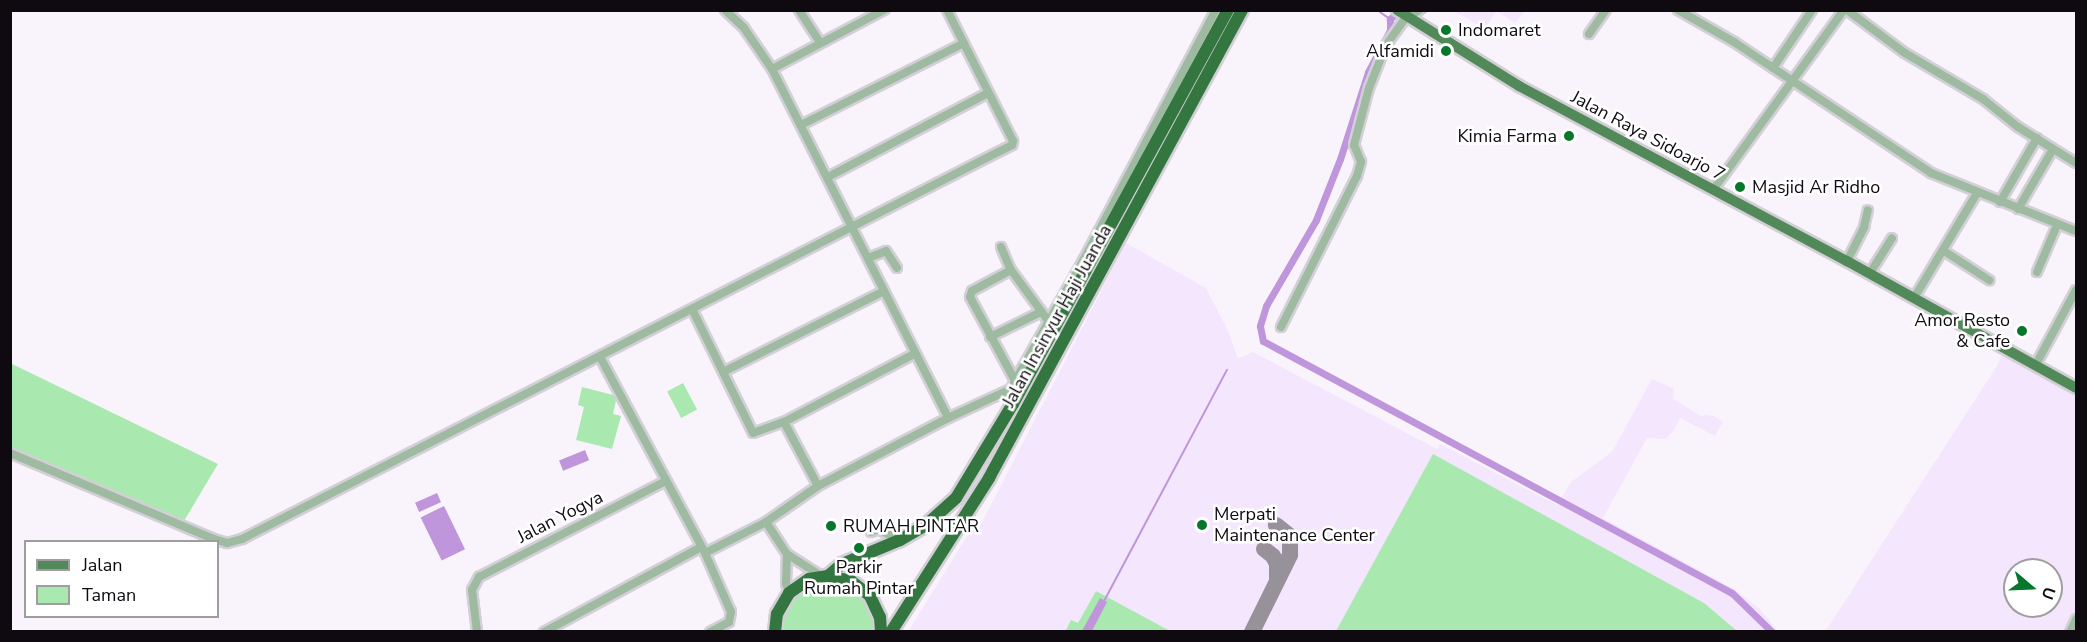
<!DOCTYPE html>
<html>
<head>
<meta charset="utf-8">
<style>
	body { margin:0 }
	#map { position:relative; width:2087px; height:642px; overflow:hidden; background:#f9f4fc; font-family:"Nunito Sans",sans-serif }
	div>[style] { position:absolute }
	[style*='--x'] { left:calc(var(--x)*1px); top:calc(var(--y)*1px); width:calc(var(--w)*1px); rotate:calc(var(--a)*1deg) }
	.built>* { inset:0; background:#f3e6fd }
	.green>* { inset:0; background:#a9e9af; transform-origin:0 0 }
	.water>* { inset:0; background:#bf95db; transform-origin:0 0 }
	.stream>* { height:2px; margin:-1px; padding:0 1px; transform-origin:1px; border-radius:1px; background:#bf95db }
	.canal>* { height:7px; margin:-3.5px; padding:0 3.5px; transform-origin:3.5px; border-radius:3.5px; background:#bf95db }
	.taxiway>* { height:16px; margin:-8px; padding:0 8px; transform-origin:8px; border-radius:8px; background:#97929a }
	.roads { filter:drop-shadow(2px 0 #d3cfd6) drop-shadow(-2px 0 #d3cfd6) drop-shadow(0 2px #d3cfd6) drop-shadow(0 -2px #d3cfd6) }
	.minor>* { height:8px; margin:-4px; padding:0 4px; transform-origin:4px; border-radius:4px; background:#9ebba1 }
	.major>* { height:10px; margin:-5px; padding:0 5px; transform-origin:5px; border-radius:5px; background:#528959 }
	.highway>* { height:12px; margin:-6px; padding:0 6px; transform-origin:6px; border-radius:6px; background:#33763f }
	.dots>* { width:16px; height:16px; translate:-50% -50%; box-sizing:border-box; border:3px solid #fff; border-radius:50% }
	span { translate:-50% -50%; white-space:nowrap; text-align:center; line-height:1.15; -webkit-text-stroke:5px #fff; paint-order:stroke }
	.poi-label { font-size:18px; color:#0e0a10 }
	.left { translate:0 -50%; text-align:left }
	.right { translate:-100% -50%; text-align:right }
	.street-label { font-size:18px; color:#0e0a10 }
	.frame { position:absolute; inset:0; border:12px solid #0e0a10; pointer-events:none }
	.legend { position:absolute; left:24px; top:540px; width:195px; height:78px; box-sizing:border-box; background:#fff; border:2px solid #9f9d9f; margin:0; padding:8px 10px; list-style:none; font-size:18px; color:#0e0a10 }
	.legend li { display:flex; align-items:center; gap:12px; height:30px }
	.legend b { width:30px; border:2px solid #9f9d9f }
	.north { position:absolute; left:2003px; top:558px; width:60px; height:60px; box-sizing:border-box; background:#fff; border:2px solid #9f9d9f; border-radius:50%; rotate:109deg; font-size:16px; font-weight:700; line-height:24px; text-align:center; color:#0e0a10 }
	.north::after { content:''; display:block; margin:auto; width:21px; height:27px; background:#06772b; clip-path:polygon(50% 0,100% 100%,50% 72%,0 100%) }
</style>
</head>
<body>
<div id="map">
	<div class="built">
		<div style="clip-path:polygon(1454px 11px,1525px 11px,1515px 23px,1496px 11px,1485px 29px)"></div>
		<div style="clip-path:polygon(1126px 243px,1206px 288px,1229px 333px,1238px 359px,1253px 352px,1437px 449px,1440px 444px,1557px 505px,1571px 482px,1612px 452px,1652px 379px,1674px 389px,1673px 399px,1703px 417px,1704px 415px,1714px 416px,1723px 422px,1715px 436px,1680px 418px,1674px 430px,1666px 439px,1647px 438px,1603px 518px,1734px 589px,1759px 608px,1778px 631px,908px 632px,972px 528px,978px 530px)"></div>
		<div style="clip-path:polygon(evenodd,2003px 352px,2076px 394px,2076px 612px,2067px 631px,1825px 632px,1997px 366px,2003px 352px,2015px 570px,2051px 570px,2051px 606px,2015px 606px,2015px 570px)"></div>
	</div>
	<div class="green">
		<div style="clip-path:polygon(10px 363px,218px 464px,184px 521px,11px 450px)"></div>
		<div style="left:683px;top:383px;width:30px;height:18px;rotate:62deg"></div>
		<div style="clip-path:polygon(582px 387px,617px 396px,613px 414px,621px 416px,612px 449px,576px 440px,584px 407px,578px 405px)"></div>
		<div style="clip-path:polygon(1433px 454px,1704px 603px,1737px 631px,1336px 631px)"></div>
		<div style="clip-path:polygon(827px 585px,842px 587px,855px 593px,865px 603px,872px 616px,874px 631px,782px 631px,784px 618px,790px 605px,800px 594px,813px 587px)"></div>
		<div style="clip-path:polygon(1096px 591px,1170px 631px,1065px 632px,1071px 620px,1078px 623px)"></div>
	</div>
	<div class="water">
		<div style="left:585px;top:450px;width:11px;height:28px;rotate:68deg"></div>
		<div style="left:437px;top:493px;width:10px;height:24px;rotate:66deg"></div>
		<div style="left:444px;top:506px;width:48px;height:26px;rotate:64deg"></div>
		<div style="clip-path:polygon(1100px 598px,1107px 602px,1092px 631px,1082px 631px)"></div>
	</div>
	<div class="stream">
		<div style="--x:1377;--y:10;--w:16;--a:35"></div>
		<div style="--x:1418;--y:17;--w:12;--a:-35"></div>
		<div style="--x:1401;--y:30;--w:13;--a:-39"></div>
		<div style="--x:1103;--y:603;--w:264;--a:-62"></div>
	</div>
	<div class="canal">
		<div style="--x:1399;--y:10;--w:13;--a:135"></div>
		<div style="--x:1390;--y:19;--w:11;--a:90"></div>
		<div style="--x:1390;--y:30;--w:47;--a:117.6"></div>
		<div style="--x:1368;--y:72;--w:91;--a:107.8"></div>
		<div style="--x:1340;--y:159;--w:66;--a:111.5"></div>
		<div style="--x:1316;--y:220;--w:99;--a:120.2"></div>
		<div style="--x:1266;--y:306;--w:21;--a:107"></div>
		<div style="--x:1260;--y:326;--w:15;--a:79"></div>
		<div style="--x:1263;--y:341;--w:532;--a:28.25"></div>
		<div style="--x:1732;--y:593;--w:56;--a:44.3"></div>
	</div>
	<div class="taxiway">
		<div style="--x:1264;--y:549;--w:11;--a:38"></div>
		<div style="--x:1273;--y:556;--w:9;--a:63"></div>
		<div style="--x:1277;--y:564;--w:16;--a:90"></div>
		<div style="--x:1252;--y:632;--w:86;--a:-63.7"></div>
		<div style="--x:1290;--y:555;--w:19;--a:-90"></div>
		<div style="--x:1290;--y:536;--w:18;--a:-142"></div>
	</div>
	<div class="roads">
		<div class="minor">
			<div style="--x:725;--y:10;--w:26;--a:43"></div>
			<div style="--x:744;--y:28;--w:50;--a:55.7"></div>
			<div style="--x:772;--y:69;--w:391;--a:63.2"></div>
			<div style="--x:799;--y:10;--w:38;--a:57"></div>
			<div style="--x:1678;--y:10;--w:64;--a:29.7"></div>
			<div style="--x:1734;--y:42;--w:237;--a:33.6"></div>
			<div style="--x:1931;--y:173;--w:156;--a:21.8"></div>
			<div style="--x:1847;--y:10;--w:72;--a:36.6"></div>
			<div style="--x:1905;--y:53;--w:91;--a:30.5"></div>
			<div style="--x:1983;--y:99;--w:45;--a:38.7"></div>
			<div style="--x:2018;--y:127;--w:68;--a:31.8"></div>
			<div style="--x:1409;--y:17;--w:12;--a:-35"></div>
			<div style="--x:1589;--y:34;--w:29;--a:-55"></div>
			<div style="--x:1773;--y:68;--w:70;--a:-56.1"></div>
			<div style="--x:772;--y:69;--w:127;--a:-27.8"></div>
			<div style="--x:801;--y:125;--w:182;--a:-26.7"></div>
			<div style="--x:828;--y:177;--w:181;--a:-27.7"></div>
			<div style="--x:1713;--y:190;--w:223;--a:-54"></div>
			<div style="--x:2000;--y:202;--w:74;--a:-60"></div>
			<div style="--x:2018;--y:209;--w:69;--a:-59.7"></div>
			<div style="--x:1001;--y:247;--w:25;--a:67"></div>
			<div style="--x:1011;--y:270;--w:64;--a:53.8"></div>
			<div style="--x:1944;--y:251;--w:54;--a:32.8"></div>
			<div style="--x:868;--y:258;--w:19;--a:-21"></div>
			<div style="--x:886;--y:251;--w:20;--a:57"></div>
			<div style="--x:1847;--y:261;--w:38;--a:-63"></div>
			<div style="--x:1864;--y:227;--w:17;--a:-77"></div>
			<div style="--x:1011;--y:270;--w:44;--a:151.7"></div>
			<div style="--x:972;--y:291;--w:6;--a:108"></div>
			<div style="--x:970;--y:297;--w:95;--a:61.8"></div>
			<div style="--x:2037;--y:272;--w:51;--a:-66.9"></div>
			<div style="--x:1870;--y:273;--w:41;--a:-57.8"></div>
			<div style="--x:1914;--y:298;--w:122;--a:-59"></div>
			<div style="--x:692;--y:309;--w:138;--a:63.8"></div>
			<div style="--x:753;--y:433;--w:33;--a:-20"></div>
			<div style="--x:784;--y:422;--w:147;--a:-27.6"></div>
			<div style="--x:1281;--y:327;--w:169;--a:-63.3"></div>
			<div style="--x:1357;--y:176;--w:15;--a:-74"></div>
			<div style="--x:1361;--y:162;--w:18;--a:-112"></div>
			<div style="--x:1354;--y:145;--w:59;--a:-75.3"></div>
			<div style="--x:1369;--y:88;--w:46;--a:-68.4"></div>
			<div style="--x:1386;--y:45;--w:36;--a:-54"></div>
			<div style="--x:990;--y:337;--w:57;--a:-26.1"></div>
			<div style="--x:600;--y:357;--w:222;--a:61.8"></div>
			<div style="--x:705;--y:553;--w:64;--a:66.2"></div>
			<div style="--x:731;--y:612;--w:10;--a:101"></div>
			<div style="--x:729;--y:622;--w:21;--a:152"></div>
			<div style="--x:2035;--y:366;--w:86;--a:-61.7"></div>
			<div style="--x:723;--y:372;--w:180;--a:-26.7"></div>
			<div style="--x:1013;--y:404;--w:15;--a:-98"></div>
			<div style="--x:1011;--y:389;--w:9;--a:-63"></div>
			<div style="--x:1015;--y:381;--w:140;--a:-60.5"></div>
			<div style="--x:1084;--y:259;--w:282;--a:-62.1"></div>
			<div style="--x:784;--y:422;--w:72;--a:62"></div>
			<div style="--x:10;--y:453;--w:221;--a:22.9"></div>
			<div style="--x:214;--y:539;--w:14;--a:17"></div>
			<div style="--x:227;--y:543;--w:16;--a:-15"></div>
			<div style="--x:242;--y:539;--w:865;--a:-27.1"></div>
			<div style="--x:1012;--y:145;--w:4;--a:-76"></div>
			<div style="--x:1013;--y:141;--w:147;--a:-116.7"></div>
			<div style="--x:766;--y:522;--w:38;--a:57"></div>
			<div style="--x:787;--y:554;--w:40;--a:32.9"></div>
			<div style="--x:871;--y:532;--w:8;--a:-23"></div>
			<div style="--x:878;--y:529;--w:25;--a:27"></div>
			<div style="--x:705;--y:553;--w:68;--a:-26.9"></div>
			<div style="--x:766;--y:522;--w:63;--a:-34.7"></div>
			<div style="--x:818;--y:486;--w:147;--a:-27.6"></div>
			<div style="--x:948;--y:418;--w:69;--a:-24.7"></div>
			<div style="--x:787;--y:554;--w:29;--a:92"></div>
			<div style="--x:786;--y:583;--w:10;--a:73"></div>
			<div style="--x:477;--y:632;--w:42;--a:-96.8"></div>
			<div style="--x:472;--y:590;--w:15;--a:-62"></div>
			<div style="--x:479;--y:577;--w:210;--a:-27.2"></div>
			<div style="--x:544;--y:632;--w:179;--a:-28.4"></div>
			<div style="--x:2070;--y:632;--w:14;--a:-65"></div>
		</div>
		<div class="major">
			<div style="--x:1397;--y:10;--w:144;--a:31.9"></div>
			<div style="--x:1519;--y:86;--w:372;--a:28.1"></div>
			<div style="--x:1847;--y:261;--w:262;--a:29"></div>
		</div>
		<div class="highway">
			<div style="--x:828;--y:576;--w:18;--a:-41"></div>
			<div style="--x:842;--y:564;--w:63;--a:-22.5"></div>
			<div style="--x:900;--y:540;--w:30;--a:-30"></div>
			<div style="--x:926;--y:525;--w:40;--a:-42"></div>
			<div style="--x:956;--y:498;--w:110;--a:-58.8"></div>
			<div style="--x:1013;--y:404;--w:449;--a:-61.4"></div>
			<div style="--x:775;--y:632;--w:18;--a:-84"></div>
			<div style="--x:777;--y:614;--w:24;--a:-60"></div>
			<div style="--x:789;--y:593;--w:24;--a:-35"></div>
			<div style="--x:809;--y:579;--w:19;--a:-9"></div>
			<div style="--x:828;--y:576;--w:24;--a:12"></div>
			<div style="--x:851;--y:581;--w:24;--a:38"></div>
			<div style="--x:870;--y:596;--w:23;--a:65"></div>
			<div style="--x:880;--y:617;--w:15;--a:86"></div>
			<div style="--x:891;--y:632;--w:183;--a:-57.5"></div>
			<div style="--x:989;--y:478;--w:532;--a:-61.6"></div>
		</div>
	</div>
	<div class="dots">
		<div style="left:1446px;top:30px;background:#06772b"></div>
		<div style="left:1446px;top:51px;background:#06772b"></div>
		<div style="left:1569px;top:136px;background:#06772b"></div>
		<div style="left:1740px;top:187px;background:#06772b"></div>
		<div style="left:2022px;top:331px;background:#06772b"></div>
		<div style="left:1202px;top:525px;background:#06772b"></div>
		<div style="left:831px;top:526px;background:#06772b"></div>
		<div style="left:859px;top:548px;background:#06772b"></div>
	</div>
	<div class="poi-label">
		<span class="left" style="left:1458px;top:30px">Indomaret</span>
		<span class="right" style="left:1434px;top:51px">Alfamidi</span>
		<span class="right" style="left:1557px;top:136px">Kimia Farma</span>
		<span class="left" style="left:1752px;top:187px">Masjid Ar Ridho</span>
		<span class="right" style="left:2010px;top:331px">Amor Resto<br>&amp; Cafe</span>
		<span class="left" style="left:1214px;top:525px">Merpati<br>Maintenance Center</span>
		<span class="left" style="left:843px;top:526px">RUMAH PINTAR</span>
		<span style="left:859px;top:578px">Parkir<br>Rumah Pintar</span>
	</div>
	<div class="street-label">
		<span style="left:1648px;top:136px;rotate:28deg">Jalan Raya Sidoarjo 7</span>
		<span style="left:1057px;top:316px;rotate:-61deg">Jalan Insinyur Haji Juanda</span>
		<span style="left:560px;top:517px;rotate:-27deg">Jalan Yogya</span>
	</div>
	<div class="frame"></div>
	<ul class="legend">
	<li><b style="height:8px;background:#528959"></b>Jalan</li>
	<li><b style="height:16px;background:#a9e9af"></b>Taman</li>
	</ul>
	<div class="north">U</div>
</div>
</body>
</html>
